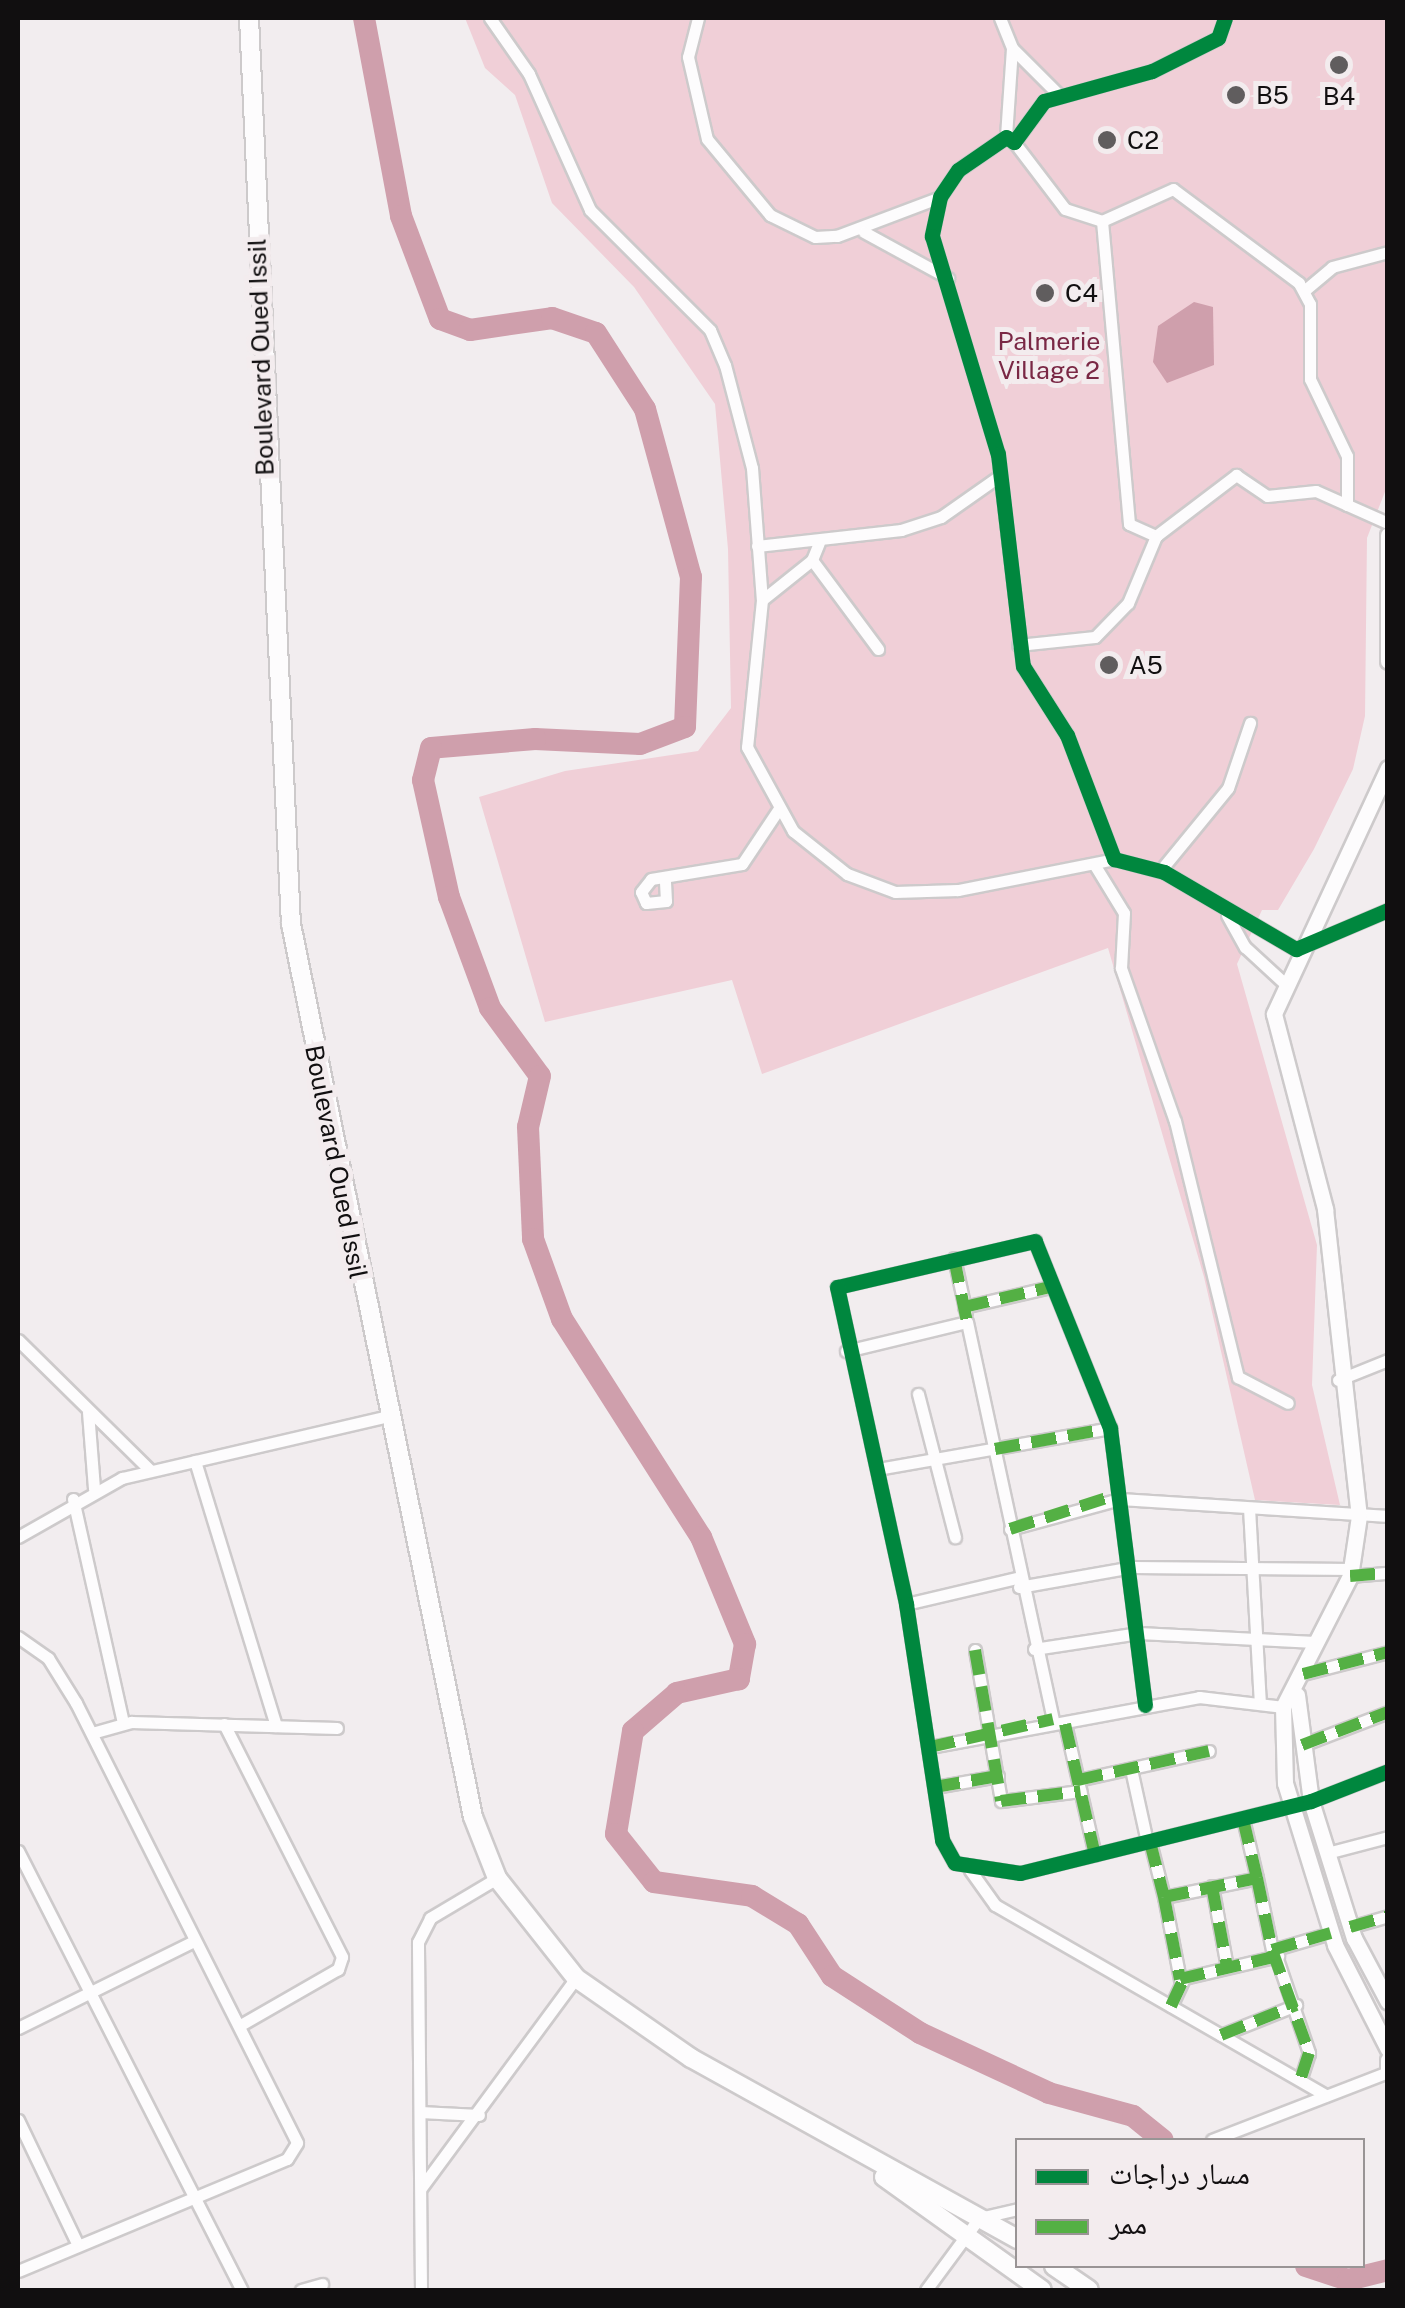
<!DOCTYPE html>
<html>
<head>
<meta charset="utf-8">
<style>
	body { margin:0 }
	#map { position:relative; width:1405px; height:2308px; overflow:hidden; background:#f2edef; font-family:"Public Sans","Noto Naskh Arabic",sans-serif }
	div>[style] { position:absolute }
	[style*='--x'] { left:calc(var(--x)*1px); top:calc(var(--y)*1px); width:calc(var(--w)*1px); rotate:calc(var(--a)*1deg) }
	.green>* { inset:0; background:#f0cfd7 }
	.water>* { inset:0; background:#cf9fac }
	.river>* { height:22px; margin:-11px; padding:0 11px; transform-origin:11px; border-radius:11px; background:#cf9fac }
	.roads { filter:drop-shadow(2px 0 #cdcacb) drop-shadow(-2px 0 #cdcacb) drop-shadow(0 2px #cdcacb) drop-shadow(0 -2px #cdcacb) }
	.street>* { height:11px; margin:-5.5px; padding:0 5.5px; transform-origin:5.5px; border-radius:5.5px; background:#fdfcfd }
	.secondary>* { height:15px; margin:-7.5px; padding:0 7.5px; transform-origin:7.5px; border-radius:7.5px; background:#fdfcfd }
	.primary>* { height:18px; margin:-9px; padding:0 9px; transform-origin:9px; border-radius:9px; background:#fdfcfd }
	.quiet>* { height:12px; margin-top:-6px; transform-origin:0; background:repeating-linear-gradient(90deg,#54b044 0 25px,transparent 0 37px) }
	.cycleway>* { height:15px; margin:-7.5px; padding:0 7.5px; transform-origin:7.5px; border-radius:7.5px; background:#00873e }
	.dots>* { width:28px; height:28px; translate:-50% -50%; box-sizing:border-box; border:5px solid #f3ecee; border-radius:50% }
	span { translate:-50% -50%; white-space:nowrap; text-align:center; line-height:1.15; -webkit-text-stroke:10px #f3ecee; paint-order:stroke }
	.poi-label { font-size:25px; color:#110f10 }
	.left { translate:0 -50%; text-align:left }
	.park-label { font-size:25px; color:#7a2845 }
	.street-label { font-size:25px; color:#110f10 }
	.frame { position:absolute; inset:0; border:20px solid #110f10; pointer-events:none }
	.legend { position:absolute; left:1015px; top:2138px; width:350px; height:130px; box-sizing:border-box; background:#f3ecee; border:2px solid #999495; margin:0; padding:12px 18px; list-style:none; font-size:30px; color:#110f10 }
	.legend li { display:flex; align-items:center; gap:20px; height:50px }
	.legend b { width:50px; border:2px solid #999495 }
</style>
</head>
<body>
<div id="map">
	<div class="green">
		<div style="clip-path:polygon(465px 18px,1387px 18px,1388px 484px,1367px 538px,1365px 716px,1353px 769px,1314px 849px,1278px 910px,1262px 910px,1237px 964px,1317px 1245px,1312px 1385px,1340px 1505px,1255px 1500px,1204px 1277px,1108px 948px,762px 1074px,732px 980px,545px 1022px,479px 797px,565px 771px,698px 751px,731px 708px,728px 549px,715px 404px,634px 287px,552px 203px,515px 95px,485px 68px)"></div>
	</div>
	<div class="water">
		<div style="clip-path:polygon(1194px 302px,1213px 307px,1214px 365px,1167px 383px,1153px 362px,1158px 326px)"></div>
	</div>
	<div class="river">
		<div style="--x:364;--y:18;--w:201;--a:79.4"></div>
		<div style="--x:401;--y:216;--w:110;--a:69.3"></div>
		<div style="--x:440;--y:319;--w:32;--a:20"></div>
		<div style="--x:470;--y:330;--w:83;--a:-8.3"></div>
		<div style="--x:552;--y:318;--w:46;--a:18.8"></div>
		<div style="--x:596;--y:333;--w:90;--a:57.2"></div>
		<div style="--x:645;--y:409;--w:174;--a:74.7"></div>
		<div style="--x:691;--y:577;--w:150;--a:92.3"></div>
		<div style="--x:685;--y:727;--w:48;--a:159.3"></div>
		<div style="--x:640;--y:744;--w:105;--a:-177.3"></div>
		<div style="--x:535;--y:739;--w:104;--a:175.1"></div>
		<div style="--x:431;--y:748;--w:33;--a:104"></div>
		<div style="--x:423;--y:780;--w:120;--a:77.5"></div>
		<div style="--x:449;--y:897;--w:118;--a:69.7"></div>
		<div style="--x:490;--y:1008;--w:84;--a:53.7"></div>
		<div style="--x:540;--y:1076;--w:52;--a:103.2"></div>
		<div style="--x:528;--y:1127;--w:112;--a:87.4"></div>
		<div style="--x:533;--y:1239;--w:85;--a:70.1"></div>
		<div style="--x:562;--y:1319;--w:259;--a:57.5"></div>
		<div style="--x:701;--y:1537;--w:116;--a:67.6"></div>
		<div style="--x:745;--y:1644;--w:36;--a:100"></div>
		<div style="--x:739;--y:1679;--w:64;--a:167.3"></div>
		<div style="--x:677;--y:1693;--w:58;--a:139.2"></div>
		<div style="--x:633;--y:1731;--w:104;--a:99.4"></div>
		<div style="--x:616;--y:1834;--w:61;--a:51.6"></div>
		<div style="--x:654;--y:1882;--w:99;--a:8.1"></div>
		<div style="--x:752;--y:1896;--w:54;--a:31.3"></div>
		<div style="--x:798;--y:1924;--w:62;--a:56.8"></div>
		<div style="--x:832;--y:1976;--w:105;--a:32.9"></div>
		<div style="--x:920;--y:2033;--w:142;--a:24.9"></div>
		<div style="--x:1049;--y:2093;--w:87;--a:15.3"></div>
		<div style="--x:1133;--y:2116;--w:38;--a:39"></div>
		<div style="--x:1306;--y:2266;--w:44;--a:18.4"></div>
		<div style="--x:1348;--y:2280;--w:41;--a:-14"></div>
	</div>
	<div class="roads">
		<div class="street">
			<div style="--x:490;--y:18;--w:68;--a:55.1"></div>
			<div style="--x:529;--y:74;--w:149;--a:65.8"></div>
			<div style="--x:590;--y:210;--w:170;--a:45"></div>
			<div style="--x:710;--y:330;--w:38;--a:67"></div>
			<div style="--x:725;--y:365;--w:106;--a:75.3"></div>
			<div style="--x:752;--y:468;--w:132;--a:85.7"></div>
			<div style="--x:762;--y:600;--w:148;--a:95.8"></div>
			<div style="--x:747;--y:747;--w:96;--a:61.3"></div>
			<div style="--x:793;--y:831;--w:69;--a:38.5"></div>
			<div style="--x:847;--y:874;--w:51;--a:20.6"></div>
			<div style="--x:895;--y:892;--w:63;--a:-1.8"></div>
			<div style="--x:958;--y:890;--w:159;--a:-11.2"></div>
			<div style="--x:698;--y:18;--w:40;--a:104.4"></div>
			<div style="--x:688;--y:57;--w:84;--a:77"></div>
			<div style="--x:707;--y:139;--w:99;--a:50.3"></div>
			<div style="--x:770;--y:215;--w:50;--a:26.1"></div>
			<div style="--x:815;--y:237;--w:22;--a:-3"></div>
			<div style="--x:837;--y:236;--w:110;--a:-20.7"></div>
			<div style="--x:1000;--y:18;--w:32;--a:68"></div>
			<div style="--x:1012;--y:48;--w:89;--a:93.9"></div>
			<div style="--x:1225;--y:18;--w:21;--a:109"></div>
			<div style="--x:1218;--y:38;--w:74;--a:153.4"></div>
			<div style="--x:1152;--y:71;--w:112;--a:164.5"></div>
			<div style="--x:1044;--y:101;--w:51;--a:126.2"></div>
			<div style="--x:1014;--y:142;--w:9;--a:-148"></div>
			<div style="--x:1006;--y:137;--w:58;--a:145.5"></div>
			<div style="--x:958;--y:170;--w:32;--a:124"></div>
			<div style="--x:940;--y:197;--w:40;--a:102"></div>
			<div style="--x:932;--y:236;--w:228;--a:73.2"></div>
			<div style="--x:998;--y:454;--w:213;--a:83.3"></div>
			<div style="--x:1023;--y:666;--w:82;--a:57.5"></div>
			<div style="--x:1067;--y:735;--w:133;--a:69.2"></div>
			<div style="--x:1114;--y:859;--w:52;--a:14.6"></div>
			<div style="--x:1164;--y:872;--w:153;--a:30.3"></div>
			<div style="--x:1296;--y:949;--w:100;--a:-23"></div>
			<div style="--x:1012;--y:48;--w:64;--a:45"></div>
			<div style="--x:1014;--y:142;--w:84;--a:52.7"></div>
			<div style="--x:1065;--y:209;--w:39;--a:18"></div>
			<div style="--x:864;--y:232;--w:96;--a:28.7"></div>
			<div style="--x:1305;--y:290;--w:35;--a:-40"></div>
			<div style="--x:1332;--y:267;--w:58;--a:-15"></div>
			<div style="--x:1347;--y:505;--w:49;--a:-90"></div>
			<div style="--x:1347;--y:456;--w:85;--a:-115.7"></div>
			<div style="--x:1310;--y:379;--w:75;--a:-90"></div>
			<div style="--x:1310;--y:304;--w:24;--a:-118"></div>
			<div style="--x:1299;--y:283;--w:157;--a:-143.3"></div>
			<div style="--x:1173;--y:189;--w:78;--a:155.7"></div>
			<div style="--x:1102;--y:221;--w:304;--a:84.9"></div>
			<div style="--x:1129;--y:524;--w:30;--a:24"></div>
			<div style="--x:1156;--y:536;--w:101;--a:-37.3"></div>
			<div style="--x:1236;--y:475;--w:37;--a:34"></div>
			<div style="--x:1267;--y:496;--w:49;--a:-5.8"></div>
			<div style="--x:1316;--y:491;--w:79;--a:24"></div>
			<div style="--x:757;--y:546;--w:145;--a:-6.3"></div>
			<div style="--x:901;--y:530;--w:42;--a:-18"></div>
			<div style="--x:941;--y:517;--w:70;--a:-35.1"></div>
			<div style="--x:812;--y:560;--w:111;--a:53.4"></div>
			<div style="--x:762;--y:600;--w:64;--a:-38.7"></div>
			<div style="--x:812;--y:560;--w:18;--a:-68"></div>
			<div style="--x:1018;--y:645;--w:77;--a:-5.9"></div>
			<div style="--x:1095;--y:637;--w:47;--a:-45.9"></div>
			<div style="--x:1128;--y:603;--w:73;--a:-67.3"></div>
			<div style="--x:1094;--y:864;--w:57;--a:58.5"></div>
			<div style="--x:1124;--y:913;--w:55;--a:93.1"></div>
			<div style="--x:1121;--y:968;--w:162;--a:70.6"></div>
			<div style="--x:1175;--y:1121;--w:264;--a:76.2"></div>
			<div style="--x:1238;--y:1377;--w:56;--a:27.5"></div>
			<div style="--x:1160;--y:871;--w:107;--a:-50.7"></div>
			<div style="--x:1228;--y:788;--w:69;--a:-71.3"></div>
			<div style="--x:665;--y:882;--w:19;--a:87"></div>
			<div style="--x:666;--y:901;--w:20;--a:174"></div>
			<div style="--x:646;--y:903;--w:12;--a:-114"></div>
			<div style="--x:641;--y:892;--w:16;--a:-52"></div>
			<div style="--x:651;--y:879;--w:92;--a:-9.4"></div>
			<div style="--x:742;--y:864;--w:65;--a:-56.3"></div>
			<div style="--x:1227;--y:915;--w:37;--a:61"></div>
			<div style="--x:1245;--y:947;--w:50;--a:42.6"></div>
			<div style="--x:954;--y:1258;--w:56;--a:77.7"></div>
			<div style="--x:964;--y:1307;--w:88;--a:-13.1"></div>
			<div style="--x:18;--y:1340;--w:185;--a:44.6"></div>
			<div style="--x:846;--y:1351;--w:124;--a:-13.5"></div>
			<div style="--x:967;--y:1322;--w:406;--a:77.8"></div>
			<div style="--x:1338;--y:1380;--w:54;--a:-21.8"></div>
			<div style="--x:918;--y:1394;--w:148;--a:75.5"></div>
			<div style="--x:88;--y:1412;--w:77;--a:85.5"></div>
			<div style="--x:195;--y:1461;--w:277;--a:73"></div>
			<div style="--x:878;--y:1469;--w:236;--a:-10"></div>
			<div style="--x:73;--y:1499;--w:230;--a:77.4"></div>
			<div style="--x:1249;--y:1508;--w:195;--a:86.8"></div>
			<div style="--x:1010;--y:1529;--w:114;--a:-15.3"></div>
			<div style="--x:1120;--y:1499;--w:269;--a:3.6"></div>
			<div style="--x:18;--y:1537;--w:120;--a:-29.6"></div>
			<div style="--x:122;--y:1478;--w:273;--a:-13.1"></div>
			<div style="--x:1350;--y:1576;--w:38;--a:-5"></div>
			<div style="--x:1019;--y:1587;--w:116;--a:-10"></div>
			<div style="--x:1133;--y:1567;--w:219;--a:0.5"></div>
			<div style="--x:906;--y:1604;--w:114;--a:-13.2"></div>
			<div style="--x:18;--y:1637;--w:37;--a:35"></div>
			<div style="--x:48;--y:1658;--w:53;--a:58.1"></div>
			<div style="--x:76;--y:1703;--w:492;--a:63.3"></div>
			<div style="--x:297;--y:2143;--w:19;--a:122"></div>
			<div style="--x:287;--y:2159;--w:291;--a:157.4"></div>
			<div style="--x:1034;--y:1649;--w:106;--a:-8.7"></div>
			<div style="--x:1139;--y:1633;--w:176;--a:2.9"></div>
			<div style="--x:975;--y:1650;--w:153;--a:80.2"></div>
			<div style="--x:1001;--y:1801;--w:80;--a:-7.2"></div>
			<div style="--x:1303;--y:1674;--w:88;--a:-14.5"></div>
			<div style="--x:1145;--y:1705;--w:279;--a:-97.2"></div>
			<div style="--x:1110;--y:1428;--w:201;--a:-111.9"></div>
			<div style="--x:1035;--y:1241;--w:203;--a:166.9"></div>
			<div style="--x:837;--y:1287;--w:324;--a:77.7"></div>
			<div style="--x:906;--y:1604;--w:239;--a:81.3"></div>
			<div style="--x:942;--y:1840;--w:26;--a:61"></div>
			<div style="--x:955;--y:1863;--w:66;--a:8.7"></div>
			<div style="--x:1020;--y:1873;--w:300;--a:-13.9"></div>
			<div style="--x:1311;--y:1801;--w:83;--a:-21.3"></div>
			<div style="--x:224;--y:1724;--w:261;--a:63.1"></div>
			<div style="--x:342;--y:1957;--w:13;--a:108"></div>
			<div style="--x:338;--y:1969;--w:114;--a:150.1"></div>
			<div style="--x:1065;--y:1724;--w:134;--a:77.1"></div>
			<div style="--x:92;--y:1733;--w:41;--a:-15.8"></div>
			<div style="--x:131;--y:1722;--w:206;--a:1.7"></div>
			<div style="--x:1302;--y:1745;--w:92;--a:-21"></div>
			<div style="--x:930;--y:1747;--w:274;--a:-10.5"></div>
			<div style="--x:1199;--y:1697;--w:85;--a:6.8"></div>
			<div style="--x:1131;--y:1769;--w:75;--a:77.6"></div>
			<div style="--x:1078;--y:1780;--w:134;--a:-12.5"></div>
			<div style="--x:935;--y:1787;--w:64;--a:-9.9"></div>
			<div style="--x:1243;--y:1819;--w:61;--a:76.7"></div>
			<div style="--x:1150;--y:1842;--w:57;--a:75.7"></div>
			<div style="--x:1164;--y:1897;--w:95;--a:-11.5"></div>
			<div style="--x:1257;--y:1878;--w:74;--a:78.2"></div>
			<div style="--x:1272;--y:1950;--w:61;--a:-16.1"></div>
			<div style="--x:18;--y:1851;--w:493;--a:63"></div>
			<div style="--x:1327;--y:1853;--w:63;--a:-14.7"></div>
			<div style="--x:970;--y:1870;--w:43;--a:54.5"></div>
			<div style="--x:995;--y:1905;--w:382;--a:29.9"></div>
			<div style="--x:1212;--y:1886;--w:82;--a:79.5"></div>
			<div style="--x:1164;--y:1897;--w:84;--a:79"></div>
			<div style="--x:1180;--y:1979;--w:101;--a:-13.2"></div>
			<div style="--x:1350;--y:1927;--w:40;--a:-16"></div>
			<div style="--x:1275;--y:1953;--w:106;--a:71.2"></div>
			<div style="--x:1309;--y:2053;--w:28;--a:108"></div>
			<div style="--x:1171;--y:2006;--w:29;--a:-65"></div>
			<div style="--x:18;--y:2028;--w:196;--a:-26.3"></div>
			<div style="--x:1221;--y:2035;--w:81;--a:-21.8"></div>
			<div style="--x:420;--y:2112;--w:59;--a:2.9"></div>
			<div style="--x:18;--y:2120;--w:139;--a:64.4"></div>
			<div style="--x:1212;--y:2140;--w:189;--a:-21.1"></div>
			<div style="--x:421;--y:2188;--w:261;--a:-53.6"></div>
			<div style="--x:301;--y:2290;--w:22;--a:-16"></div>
			<div style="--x:421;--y:2290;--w:348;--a:-90.5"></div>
			<div style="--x:418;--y:1942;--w:27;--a:-63"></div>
			<div style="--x:430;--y:1918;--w:78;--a:-30.8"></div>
			<div style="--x:926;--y:2290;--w:89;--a:-53.6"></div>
			<div style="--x:979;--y:2218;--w:40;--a:-13"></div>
		</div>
		<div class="secondary">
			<div style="--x:1388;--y:535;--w:126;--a:90"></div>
			<div style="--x:1388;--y:768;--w:271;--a:114.9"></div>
			<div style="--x:1274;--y:1014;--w:202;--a:75.3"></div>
			<div style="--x:1325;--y:1209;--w:309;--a:83.7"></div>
			<div style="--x:1359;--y:1516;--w:61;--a:98.5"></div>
			<div style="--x:1350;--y:1576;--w:147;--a:117.1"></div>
			<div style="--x:1283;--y:1707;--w:76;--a:88.5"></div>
			<div style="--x:1285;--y:1783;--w:170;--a:72.8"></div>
			<div style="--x:1335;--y:1945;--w:117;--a:63"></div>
			<div style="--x:1297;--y:1695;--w:107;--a:82.5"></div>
			<div style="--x:1311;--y:1801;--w:144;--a:72.6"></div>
			<div style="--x:1354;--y:1938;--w:72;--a:62"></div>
			<div style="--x:1388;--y:2060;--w:9;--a:90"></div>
		</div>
		<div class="primary">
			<div style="--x:249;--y:18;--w:907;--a:87.35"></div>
			<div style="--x:291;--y:924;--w:911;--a:78.48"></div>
			<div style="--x:473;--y:1817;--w:66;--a:68.5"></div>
			<div style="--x:497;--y:1878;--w:127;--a:51.7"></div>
			<div style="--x:576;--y:1978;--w:140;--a:34.8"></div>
			<div style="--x:691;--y:2058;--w:374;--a:29"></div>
			<div style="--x:884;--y:2177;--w:194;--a:35.6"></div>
			<div style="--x:1054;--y:2266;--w:42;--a:34.4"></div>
		</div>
	</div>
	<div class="quiet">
		<div style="--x:954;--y:1258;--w:65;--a:78.5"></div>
		<div style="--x:964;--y:1307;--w:88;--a:-13.1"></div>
		<div style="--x:995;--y:1449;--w:117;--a:-10.3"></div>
		<div style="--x:1010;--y:1529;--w:114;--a:-17.8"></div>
		<div style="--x:1350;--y:1576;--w:38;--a:-5"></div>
		<div style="--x:975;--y:1650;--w:153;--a:80.2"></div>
		<div style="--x:1001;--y:1801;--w:80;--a:-7.2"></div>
		<div style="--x:1303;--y:1674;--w:88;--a:-14.5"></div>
		<div style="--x:1065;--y:1724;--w:134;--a:77.1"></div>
		<div style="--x:1302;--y:1745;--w:92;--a:-21"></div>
		<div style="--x:930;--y:1747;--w:126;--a:-12.8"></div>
		<div style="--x:1078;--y:1780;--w:134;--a:-12.5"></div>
		<div style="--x:935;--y:1787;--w:64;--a:-9.9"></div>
		<div style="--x:1243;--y:1819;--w:61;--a:76.7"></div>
		<div style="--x:1150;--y:1842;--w:57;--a:75.7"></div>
		<div style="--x:1164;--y:1897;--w:95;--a:-11.5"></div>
		<div style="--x:1257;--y:1878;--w:74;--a:78.2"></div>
		<div style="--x:1272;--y:1950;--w:61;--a:-16.1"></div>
		<div style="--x:1212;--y:1886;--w:82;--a:79.5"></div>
		<div style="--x:1164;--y:1897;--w:84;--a:79"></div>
		<div style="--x:1180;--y:1979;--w:101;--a:-13.2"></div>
		<div style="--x:1350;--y:1927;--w:40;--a:-16"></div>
		<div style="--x:1272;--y:1950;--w:109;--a:70.2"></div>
		<div style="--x:1309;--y:2053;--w:28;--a:108"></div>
		<div style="--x:1171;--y:2006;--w:29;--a:-65"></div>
		<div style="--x:1221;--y:2035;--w:81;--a:-21.8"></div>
	</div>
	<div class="cycleway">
		<div style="--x:1225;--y:18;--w:21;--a:109"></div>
		<div style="--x:1218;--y:38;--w:74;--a:153.4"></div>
		<div style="--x:1152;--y:71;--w:112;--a:164.5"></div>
		<div style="--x:1044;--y:101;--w:51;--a:126.2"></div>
		<div style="--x:1014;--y:142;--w:9;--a:-148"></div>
		<div style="--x:1006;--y:137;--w:58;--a:145.5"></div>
		<div style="--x:958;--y:170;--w:32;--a:124"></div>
		<div style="--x:940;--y:197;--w:40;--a:102"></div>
		<div style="--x:932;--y:236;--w:228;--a:73.2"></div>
		<div style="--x:998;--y:454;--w:213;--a:83.3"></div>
		<div style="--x:1023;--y:666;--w:82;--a:57.5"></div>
		<div style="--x:1067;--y:735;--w:133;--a:69.2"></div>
		<div style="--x:1114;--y:859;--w:52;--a:14.6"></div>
		<div style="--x:1164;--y:872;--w:153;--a:30.3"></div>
		<div style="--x:1296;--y:949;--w:100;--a:-23"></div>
		<div style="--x:1145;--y:1705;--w:279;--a:-97.2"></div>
		<div style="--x:1110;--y:1428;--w:201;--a:-111.9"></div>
		<div style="--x:1035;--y:1241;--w:203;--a:166.9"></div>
		<div style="--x:837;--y:1287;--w:324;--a:77.7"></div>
		<div style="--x:906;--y:1604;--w:239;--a:81.3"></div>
		<div style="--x:942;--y:1840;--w:26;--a:61"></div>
		<div style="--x:955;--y:1863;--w:66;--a:8.7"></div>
		<div style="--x:1020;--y:1873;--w:300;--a:-13.9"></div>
		<div style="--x:1311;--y:1801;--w:83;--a:-21.3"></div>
	</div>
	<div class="dots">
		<div style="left:1339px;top:65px;background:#605d5e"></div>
		<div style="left:1236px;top:95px;background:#605d5e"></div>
		<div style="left:1107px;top:140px;background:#605d5e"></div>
		<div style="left:1045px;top:293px;background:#605d5e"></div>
		<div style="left:1109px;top:665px;background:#605d5e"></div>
	</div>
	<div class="poi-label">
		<span class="left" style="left:1256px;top:95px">B5</span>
		<span style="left:1339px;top:96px">B4</span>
		<span class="left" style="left:1127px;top:140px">C2</span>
		<span class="left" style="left:1065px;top:293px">C4</span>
		<span class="left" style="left:1129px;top:665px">A5</span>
	</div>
	<div class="park-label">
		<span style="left:1049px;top:356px">Palmerie<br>Village 2</span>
	</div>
	<div class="street-label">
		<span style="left:261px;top:357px;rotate:-92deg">Boulevard Oued Issil</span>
		<span style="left:336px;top:1162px;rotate:79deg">Boulevard Oued Issil</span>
	</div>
	<div class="frame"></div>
	<ul class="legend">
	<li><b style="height:12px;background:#00873e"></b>مسار دراجات</li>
	<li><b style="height:12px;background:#54b044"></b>ممر</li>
	</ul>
</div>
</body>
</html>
